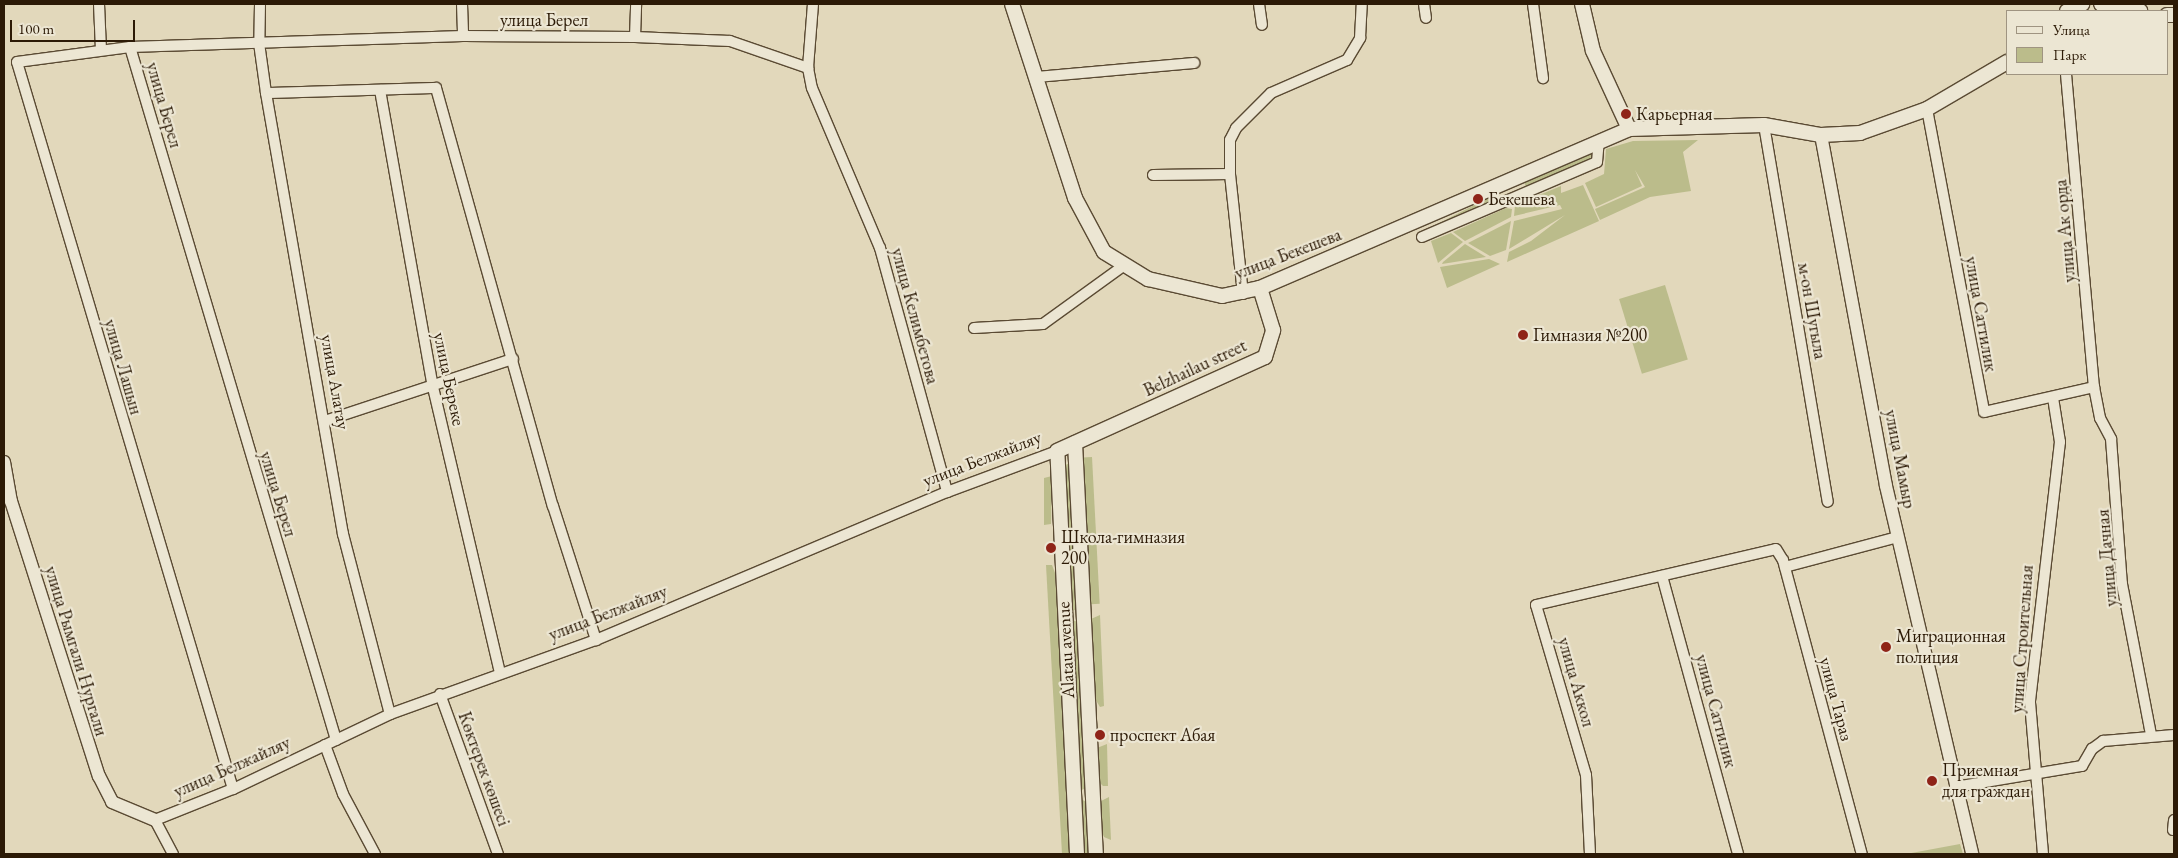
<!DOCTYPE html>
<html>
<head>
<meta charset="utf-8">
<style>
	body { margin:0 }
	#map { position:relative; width:2178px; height:858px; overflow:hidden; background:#e2d8bb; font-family:"EB Garamond",serif }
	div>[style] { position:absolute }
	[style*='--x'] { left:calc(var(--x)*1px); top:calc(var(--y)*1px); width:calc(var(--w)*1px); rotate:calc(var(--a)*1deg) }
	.green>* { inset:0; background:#bbbc8b; transform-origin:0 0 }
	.roads { filter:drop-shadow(1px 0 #5a4a33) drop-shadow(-1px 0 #5a4a33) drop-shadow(0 1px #5a4a33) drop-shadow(0 -1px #5a4a33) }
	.minor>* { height:10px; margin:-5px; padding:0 5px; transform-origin:5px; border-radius:5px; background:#ece6d3 }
	.tertiary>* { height:12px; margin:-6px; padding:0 6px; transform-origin:6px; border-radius:6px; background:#ece6d3 }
	.secondary>* { height:14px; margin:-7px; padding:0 7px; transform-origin:7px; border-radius:7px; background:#ece6d3 }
	.dots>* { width:14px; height:14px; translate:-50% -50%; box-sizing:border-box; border:2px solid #ece6d3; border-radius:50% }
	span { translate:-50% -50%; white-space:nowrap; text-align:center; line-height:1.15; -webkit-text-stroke:4.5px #ece6d3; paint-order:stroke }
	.street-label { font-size:18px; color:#2c1a06 }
	.poi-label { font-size:18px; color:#2c1a06 }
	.left { translate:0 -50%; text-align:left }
	.frame { position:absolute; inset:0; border:5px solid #2c1a06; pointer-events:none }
	.legend { position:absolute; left:2006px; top:10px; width:162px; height:65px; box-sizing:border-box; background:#ece6d3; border:1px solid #9f9481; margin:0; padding:6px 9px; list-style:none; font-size:15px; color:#2c1a06 }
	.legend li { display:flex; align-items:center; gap:10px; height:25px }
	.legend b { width:25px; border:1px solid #9f9481 }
	.scale { position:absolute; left:10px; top:20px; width:125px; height:22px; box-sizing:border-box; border:2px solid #2c1a06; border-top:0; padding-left:6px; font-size:15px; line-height:18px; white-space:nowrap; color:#2c1a06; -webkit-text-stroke:4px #ece6d3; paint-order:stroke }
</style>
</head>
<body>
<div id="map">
	<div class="green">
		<div style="clip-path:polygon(1698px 140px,1683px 152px,1691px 191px,1650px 197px,1600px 220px,1595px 209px,1645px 187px,1635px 170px,1642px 186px,1596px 207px,1585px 183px,1604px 174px,1606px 149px,1633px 141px)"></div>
		<div style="clip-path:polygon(1593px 153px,1589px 160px,1526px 187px,1524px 182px)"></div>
		<div style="clip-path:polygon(1583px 185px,1599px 221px,1507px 262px,1509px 252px,1531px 241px,1565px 215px,1509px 249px,1514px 221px,1562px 209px,1560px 205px,1514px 216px,1515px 205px,1561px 186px,1561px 193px)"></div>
		<div style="left:1496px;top:194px;width:4px;height:78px;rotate:63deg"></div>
		<div style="clip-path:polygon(1506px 208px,1512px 209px,1511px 217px,1465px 241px,1453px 232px)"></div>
		<div style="clip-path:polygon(1511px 221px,1506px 250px,1490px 256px,1468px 243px)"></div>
		<div style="clip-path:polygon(1451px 233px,1463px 242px,1438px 263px,1431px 241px)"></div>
		<div style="clip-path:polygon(1465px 244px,1486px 257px,1442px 264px,1443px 262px)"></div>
		<div style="clip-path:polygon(1489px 259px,1500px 264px,1447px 288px,1440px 267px)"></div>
		<div style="left:1665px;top:285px;width:78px;height:48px;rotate:73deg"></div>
		<div style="left:1092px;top:457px;width:147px;height:9px;rotate:87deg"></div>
		<div style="clip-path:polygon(1072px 462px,1078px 608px,1071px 612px,1063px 466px)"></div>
		<div style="clip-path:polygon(1052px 476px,1051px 524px,1044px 525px,1044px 478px)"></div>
		<div style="clip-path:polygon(1046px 565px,1052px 565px,1055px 573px,1073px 854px,1062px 854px)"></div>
		<div style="clip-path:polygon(1100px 615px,1104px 706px,1100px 707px,1091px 692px,1090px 628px,1091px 619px)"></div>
		<div style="clip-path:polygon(1072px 620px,1078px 622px,1087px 787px,1080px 791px)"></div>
		<div style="clip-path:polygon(1107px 744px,1108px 786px,1103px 786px,1099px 782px,1097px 748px)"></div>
		<div style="clip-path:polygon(1109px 797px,1111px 840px,1104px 837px,1099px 826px,1099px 802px)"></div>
		<div style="clip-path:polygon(1081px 799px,1088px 803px,1091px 854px,1082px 854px)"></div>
		<div style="clip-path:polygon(1960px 844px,1963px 854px,1906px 854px)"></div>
	</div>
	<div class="roads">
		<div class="minor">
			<div style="--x:99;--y:4;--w:45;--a:87.5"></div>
			<div style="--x:260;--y:4;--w:39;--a:91"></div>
			<div style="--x:259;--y:43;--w:50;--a:82"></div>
			<div style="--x:266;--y:93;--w:448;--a:80.1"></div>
			<div style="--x:343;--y:534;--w:186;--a:75.4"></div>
			<div style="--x:462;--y:4;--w:32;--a:88"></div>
			<div style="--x:813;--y:4;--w:64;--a:94.5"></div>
			<div style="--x:808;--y:68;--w:20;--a:79"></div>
			<div style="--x:812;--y:88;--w:174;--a:67"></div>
			<div style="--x:880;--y:248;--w:253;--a:74.6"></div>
			<div style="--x:1259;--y:4;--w:21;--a:82"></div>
			<div style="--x:1424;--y:4;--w:14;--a:82"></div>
			<div style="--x:1533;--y:4;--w:75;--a:82.3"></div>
			<div style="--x:635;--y:37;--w:33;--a:-88"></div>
			<div style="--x:130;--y:47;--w:723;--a:73.44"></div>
			<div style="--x:2066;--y:74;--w:314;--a:84.9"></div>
			<div style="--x:2094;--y:387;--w:32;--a:79"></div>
			<div style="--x:2100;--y:418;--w:24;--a:62"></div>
			<div style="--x:2111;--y:439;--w:145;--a:85.7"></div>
			<div style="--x:2122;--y:584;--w:153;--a:79.1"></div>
			<div style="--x:1036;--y:77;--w:159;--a:-5.1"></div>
			<div style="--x:380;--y:90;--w:298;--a:79.9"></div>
			<div style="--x:432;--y:383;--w:298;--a:76.8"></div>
			<div style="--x:266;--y:93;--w:170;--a:-1.7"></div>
			<div style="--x:436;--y:88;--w:434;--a:74.4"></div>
			<div style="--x:553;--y:506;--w:141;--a:72.2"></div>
			<div style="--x:1927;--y:109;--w:308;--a:79.3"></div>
			<div style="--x:1984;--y:412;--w:113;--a:-12.8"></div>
			<div style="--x:1764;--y:125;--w:382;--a:80.4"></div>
			<div style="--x:1153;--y:175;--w:77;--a:-0.7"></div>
			<div style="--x:1422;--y:237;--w:190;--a:-23.2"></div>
			<div style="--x:1597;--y:162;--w:21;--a:-85"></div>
			<div style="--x:1243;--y:294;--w:121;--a:-96.2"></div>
			<div style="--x:1230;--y:174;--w:34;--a:-90"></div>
			<div style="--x:1230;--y:140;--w:13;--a:-63"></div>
			<div style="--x:1236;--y:128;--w:49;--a:-45"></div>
			<div style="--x:1271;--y:93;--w:83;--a:-23.5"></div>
			<div style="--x:1347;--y:60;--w:26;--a:-59"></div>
			<div style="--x:1360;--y:38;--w:34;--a:-87"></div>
			<div style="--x:974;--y:328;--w:69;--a:-3.3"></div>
			<div style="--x:1043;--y:324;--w:99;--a:-35.9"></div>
			<div style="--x:325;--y:421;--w:198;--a:-18.3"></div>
			<div style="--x:1785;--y:567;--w:117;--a:-14.9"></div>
			<div style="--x:1662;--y:576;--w:288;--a:74.7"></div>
			<div style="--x:440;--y:694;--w:170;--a:70.1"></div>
			<div style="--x:325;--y:745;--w:52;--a:69.8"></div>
			<div style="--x:343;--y:794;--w:68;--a:61.9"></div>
			<div style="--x:1955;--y:787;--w:129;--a:-9.4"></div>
			<div style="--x:2082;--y:766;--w:20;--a:-60"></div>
			<div style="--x:2092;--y:749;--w:14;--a:-36"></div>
			<div style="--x:2103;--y:741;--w:71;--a:-4.8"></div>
			<div style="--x:233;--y:789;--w:758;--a:-106.55"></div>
			<div style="--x:17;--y:62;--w:114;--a:-7.6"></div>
			<div style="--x:130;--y:47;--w:333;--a:-1.9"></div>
			<div style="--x:463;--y:36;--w:172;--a:0.3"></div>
			<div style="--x:635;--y:37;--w:95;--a:2.4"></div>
			<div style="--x:730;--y:41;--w:83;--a:19.1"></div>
			<div style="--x:2173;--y:830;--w:10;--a:-84"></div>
			<div style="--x:173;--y:854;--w:38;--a:-118"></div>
			<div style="--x:155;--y:820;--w:84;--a:-21.7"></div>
			<div style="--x:233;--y:789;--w:174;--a:-25.5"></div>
			<div style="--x:390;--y:714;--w:219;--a:-19.8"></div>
			<div style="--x:596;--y:640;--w:381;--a:-22.9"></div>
			<div style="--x:947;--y:492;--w:117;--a:-20.4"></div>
			<div style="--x:1590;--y:854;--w:79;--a:-92.9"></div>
			<div style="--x:1586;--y:775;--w:177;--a:-106.4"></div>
			<div style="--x:1536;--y:605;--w:246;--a:-13.1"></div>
			<div style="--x:1776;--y:549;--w:13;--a:58"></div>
			<div style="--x:1783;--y:560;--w:304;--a:75"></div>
			<div style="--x:2043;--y:854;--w:154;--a:-94.9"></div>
			<div style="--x:2030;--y:701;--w:261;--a:-83.4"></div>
			<div style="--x:2060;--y:442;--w:45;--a:-99"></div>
		</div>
		<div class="tertiary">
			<div style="--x:1821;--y:135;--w:357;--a:79.5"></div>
			<div style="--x:1886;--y:486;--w:378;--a:76.8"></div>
			<div style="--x:4;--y:462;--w:40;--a:80"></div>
			<div style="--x:11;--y:501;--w:289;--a:72.3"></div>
			<div style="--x:99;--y:776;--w:29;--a:63"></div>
			<div style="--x:112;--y:802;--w:47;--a:22.7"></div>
		</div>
		<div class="secondary">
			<div style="--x:1012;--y:4;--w:204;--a:72"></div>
			<div style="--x:1075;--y:198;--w:61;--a:61.8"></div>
			<div style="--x:1104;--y:252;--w:52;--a:31.5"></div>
			<div style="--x:1148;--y:279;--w:76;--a:12.9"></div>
			<div style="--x:1222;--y:296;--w:39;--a:-12"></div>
			<div style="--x:1260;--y:288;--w:402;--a:-23.3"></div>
			<div style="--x:1629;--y:129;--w:135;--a:-1.7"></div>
			<div style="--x:1764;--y:125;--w:58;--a:10"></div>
			<div style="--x:1821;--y:135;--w:39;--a:-3"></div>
			<div style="--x:1860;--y:133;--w:71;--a:-19.7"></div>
			<div style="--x:1927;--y:109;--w:93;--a:-30.4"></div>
			<div style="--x:1582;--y:4;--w:48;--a:76.8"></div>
			<div style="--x:1593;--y:51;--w:86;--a:65.2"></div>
			<div style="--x:2101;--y:4;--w:40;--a:10"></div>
			<div style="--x:2067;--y:11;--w:17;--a:-25"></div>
			<div style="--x:2167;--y:15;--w:7;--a:0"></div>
			<div style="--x:1075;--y:443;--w:412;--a:87.1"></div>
			<div style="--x:1077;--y:854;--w:403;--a:-92.8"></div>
			<div style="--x:1057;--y:451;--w:228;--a:-24.3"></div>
			<div style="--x:1265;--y:357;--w:28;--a:-73"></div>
			<div style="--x:1273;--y:330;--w:44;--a:-107.2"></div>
		</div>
	</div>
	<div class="dots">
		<div style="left:1626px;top:114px;background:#8f2418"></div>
		<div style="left:1478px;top:199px;background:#8f2418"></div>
		<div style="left:1523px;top:335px;background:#8f2418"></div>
		<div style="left:1051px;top:548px;background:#8f2418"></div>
		<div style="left:1886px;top:647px;background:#8f2418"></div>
		<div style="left:1100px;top:735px;background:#8f2418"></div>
		<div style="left:1932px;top:781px;background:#8f2418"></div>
	</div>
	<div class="street-label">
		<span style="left:544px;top:20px">улица Берел</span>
		<span style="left:164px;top:105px;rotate:74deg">улица Берел</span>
		<span style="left:2065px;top:231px;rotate:-95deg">улица Ак орда</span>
		<span style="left:1288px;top:254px;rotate:-21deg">улица Бекешева</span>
		<span style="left:1812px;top:311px;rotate:80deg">м-он Шугыла</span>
		<span style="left:1981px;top:314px;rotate:80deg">улица Саттилик</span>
		<span style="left:915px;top:316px;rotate:75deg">улица Келимбетова</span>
		<span style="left:123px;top:367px;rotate:74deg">улица Лашын</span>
		<span style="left:1195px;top:368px;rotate:-25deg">Belzhailau street</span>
		<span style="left:449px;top:379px;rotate:78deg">улица Береке</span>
		<span style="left:335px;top:382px;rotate:80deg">улица Алатау</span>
		<span style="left:982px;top:459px;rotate:-21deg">улица Белжайляу</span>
		<span style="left:1900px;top:459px;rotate:79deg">улица Мамыр</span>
		<span style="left:278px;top:494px;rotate:73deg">улица Берел</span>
		<span style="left:2107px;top:558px;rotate:-95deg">улица Дачная</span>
		<span style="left:608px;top:613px;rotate:-21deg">улица Белжайляу</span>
		<span style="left:2022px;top:639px;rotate:-86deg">улица Строительная</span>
		<span style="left:1066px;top:650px;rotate:-93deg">Alatau avenue</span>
		<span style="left:76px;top:651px;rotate:73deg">улица Рымгали Нургали</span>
		<span style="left:1576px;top:682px;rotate:74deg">улица Аккол</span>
		<span style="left:1836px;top:699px;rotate:75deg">улица Тараз</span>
		<span style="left:1716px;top:711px;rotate:75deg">улица Саттилик</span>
		<span style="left:232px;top:767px;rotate:-24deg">улица Белжайляу</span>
		<span style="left:484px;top:769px;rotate:70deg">Көктерек көшесі</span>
	</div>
	<div class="poi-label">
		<span class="left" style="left:1636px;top:114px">Карьерная</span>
		<span class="left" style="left:1488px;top:199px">Бекешева</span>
		<span class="left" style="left:1533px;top:335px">Гимназия №200</span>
		<span class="left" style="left:1061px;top:548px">Школа-гимназия<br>200</span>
		<span class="left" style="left:1896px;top:647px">Миграционная<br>полиция</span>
		<span class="left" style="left:1110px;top:735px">проспект Абая</span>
		<span class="left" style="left:1942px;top:781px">Приемная<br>для граждан</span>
	</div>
	<div class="frame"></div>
	<ul class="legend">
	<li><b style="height:6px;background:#ece6d3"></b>Улица</li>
	<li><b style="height:14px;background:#bbbc8b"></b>Парк</li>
	</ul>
	<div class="scale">100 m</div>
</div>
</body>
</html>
